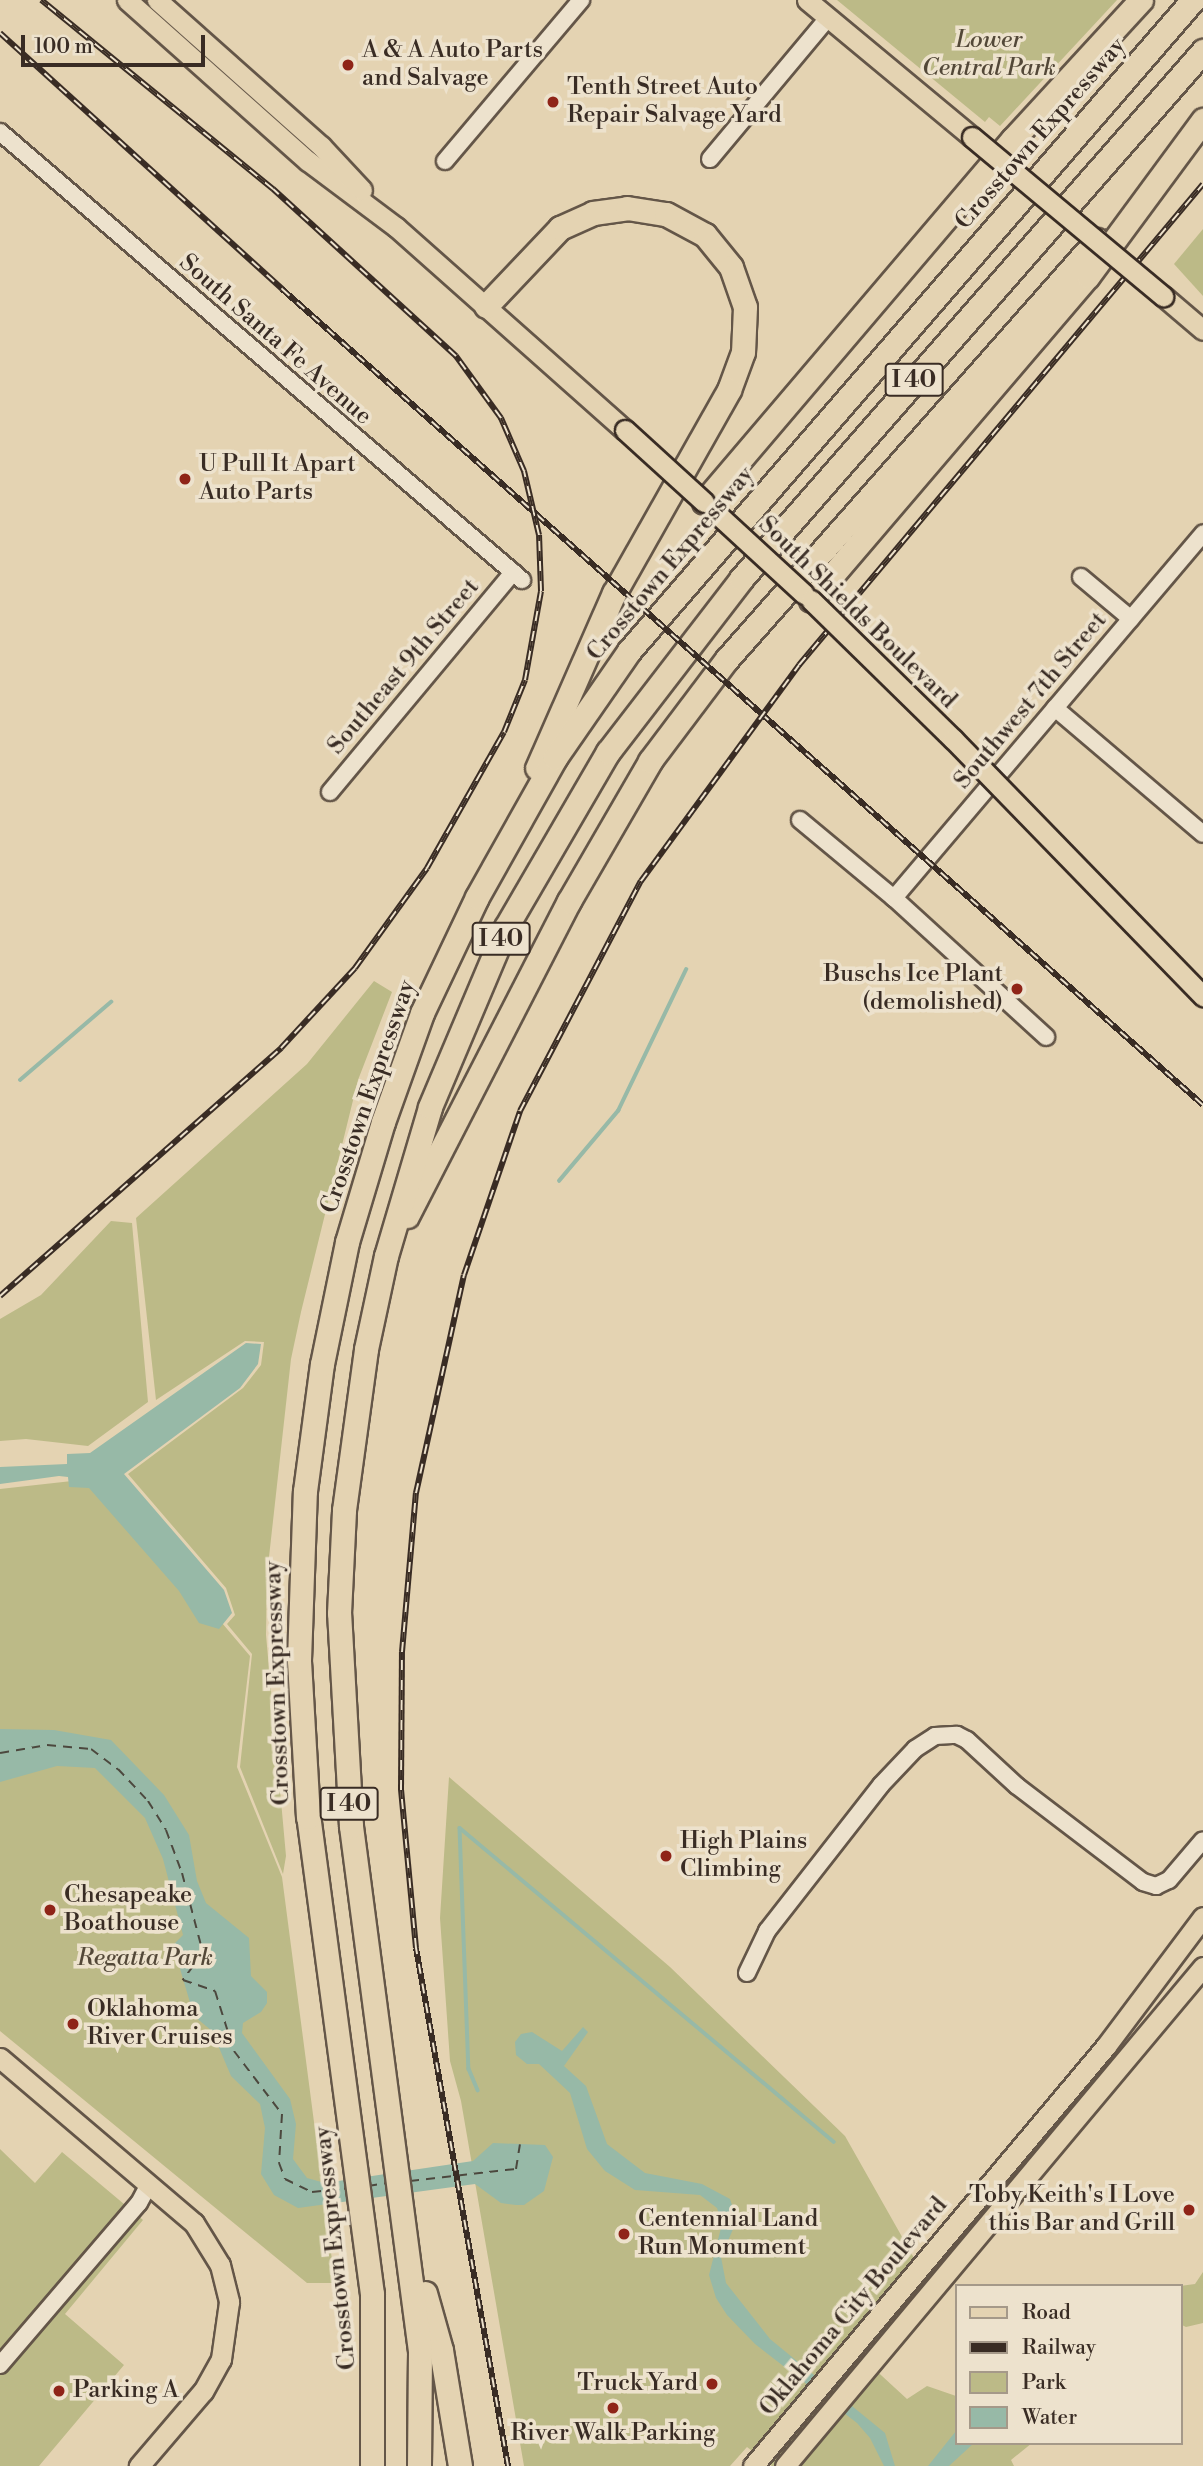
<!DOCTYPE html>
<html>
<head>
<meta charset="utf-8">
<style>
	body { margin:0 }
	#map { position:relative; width:1203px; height:2466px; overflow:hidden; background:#e4d3b2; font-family:"Libre Bodoni",serif }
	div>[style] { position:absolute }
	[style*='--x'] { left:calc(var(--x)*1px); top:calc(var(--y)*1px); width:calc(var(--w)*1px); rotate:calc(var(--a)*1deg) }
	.green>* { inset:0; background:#bcba87 }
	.water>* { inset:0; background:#97b9a7 }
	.stream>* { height:3.5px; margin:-1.75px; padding:0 1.75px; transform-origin:1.75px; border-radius:1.75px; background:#97b9a7 }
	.ferry>* { height:2px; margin-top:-1px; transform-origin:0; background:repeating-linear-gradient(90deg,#4c483e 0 9px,transparent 0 16px) }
	.roads { filter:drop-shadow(2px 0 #645648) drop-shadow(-2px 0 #645648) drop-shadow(0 2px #645648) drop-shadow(0 -2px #645648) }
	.minor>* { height:16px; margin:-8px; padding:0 8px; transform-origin:8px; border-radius:8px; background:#ede2cd }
	.major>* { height:19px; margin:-9.5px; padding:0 9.5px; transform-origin:9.5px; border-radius:9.5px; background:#e4d3b2 }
	.highway>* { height:23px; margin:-11.5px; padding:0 11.5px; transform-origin:11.5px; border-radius:11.5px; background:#e4d3b2 }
	.rail>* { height:6px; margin-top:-3px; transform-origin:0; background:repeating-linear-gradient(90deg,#ede2cd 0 10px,#392c24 0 20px); box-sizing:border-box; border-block:2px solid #392c24 }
	.bridges { filter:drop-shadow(2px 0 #392c24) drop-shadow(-2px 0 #392c24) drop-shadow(0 2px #392c24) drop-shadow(0 -2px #392c24) }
	.major-bridge>* { height:19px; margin:-9.5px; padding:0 9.5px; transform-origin:9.5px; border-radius:9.5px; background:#e4d3b2 }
	.dots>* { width:19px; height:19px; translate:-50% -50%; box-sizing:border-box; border:4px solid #ede2cd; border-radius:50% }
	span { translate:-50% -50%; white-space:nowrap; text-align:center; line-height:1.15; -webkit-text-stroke:7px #ede2cd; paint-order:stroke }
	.shield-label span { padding:2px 5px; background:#ede2cd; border:2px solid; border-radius:5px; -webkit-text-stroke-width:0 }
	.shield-label { font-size:23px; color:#392c24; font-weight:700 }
	.park-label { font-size:24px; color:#534838; font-style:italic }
	.poi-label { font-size:24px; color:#392c24 }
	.left { translate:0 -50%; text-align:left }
	.right { translate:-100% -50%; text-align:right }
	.street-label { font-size:24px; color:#392c24 }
	.legend { position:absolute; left:955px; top:2284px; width:228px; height:161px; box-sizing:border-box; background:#ede2cd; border:2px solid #a59989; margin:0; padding:9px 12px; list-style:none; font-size:21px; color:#392c24 }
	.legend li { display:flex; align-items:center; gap:14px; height:35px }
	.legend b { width:35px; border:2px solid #a59989 }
	.scale { position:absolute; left:21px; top:35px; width:184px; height:32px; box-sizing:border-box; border:4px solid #392c24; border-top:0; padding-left:9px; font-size:21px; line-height:24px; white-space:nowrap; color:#392c24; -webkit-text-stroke:5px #ede2cd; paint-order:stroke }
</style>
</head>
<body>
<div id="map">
	<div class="green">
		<div style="clip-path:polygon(837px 0,1117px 0,1000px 126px,989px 117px,985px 122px)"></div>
		<div style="clip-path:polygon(1203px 229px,1203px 296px,1174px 264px)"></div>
		<div style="clip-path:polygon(374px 981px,392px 992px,358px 1080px,301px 1312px,291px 1359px,267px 1575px,266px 1635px,286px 1856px,283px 1874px,240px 1767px,252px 1654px,227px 1624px,235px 1615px,226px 1588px,128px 1474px,243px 1388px,261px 1365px,264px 1342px,245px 1341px,156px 1400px,136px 1218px,307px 1064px)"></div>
		<div style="clip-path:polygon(111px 1221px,132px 1223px,148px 1402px,88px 1446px,26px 1439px,0 1441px,0 1319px,41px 1295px)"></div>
		<div style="clip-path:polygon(99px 1478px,250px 1656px,237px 1767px,282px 1877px,335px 2283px,307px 2283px,0 2031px,0 1489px)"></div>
		<div style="clip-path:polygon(449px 1777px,670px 1967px,845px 2136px,914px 2258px,844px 2341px,907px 2399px,927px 2386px,956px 2396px,956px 2443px,1032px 2443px,1011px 2460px,1014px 2466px,772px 2466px,747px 2447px,730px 2466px,524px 2466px,461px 2101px,450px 2061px,440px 1918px)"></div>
		<div style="clip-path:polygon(0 2149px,35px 2183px,62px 2152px,143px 2220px,65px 2314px,124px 2365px,39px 2466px,0 2466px)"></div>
		<div style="clip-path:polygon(1203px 2272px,1203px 2323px,1186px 2327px,1180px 2324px,1180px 2286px,1195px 2284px)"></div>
	</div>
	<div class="water">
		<div style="clip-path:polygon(246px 1343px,261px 1344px,258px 1364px,240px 1388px,124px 1474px,224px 1590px,232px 1613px,219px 1629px,199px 1623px,179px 1591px,89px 1488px,69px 1487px,68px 1477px,59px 1476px,0 1484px,0 1467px,67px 1464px,67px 1454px,90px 1453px)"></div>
		<div style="clip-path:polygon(0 1729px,54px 1730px,111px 1740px,164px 1795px,189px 1835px,197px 1881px,206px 1903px,249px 1938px,251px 1976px,267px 1992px,267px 2003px,261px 2012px,243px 2023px,242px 2033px,290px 2099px,296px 2124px,293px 2159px,307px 2178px,325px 2183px,473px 2161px,493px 2143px,545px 2145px,553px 2157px,544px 2191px,524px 2205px,516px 2205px,501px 2203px,475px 2184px,298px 2208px,274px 2195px,261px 2174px,265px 2128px,260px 2104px,231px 2076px,212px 2031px,194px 2016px,173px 1945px,183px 1935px,163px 1859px,145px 1818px,95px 1768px,57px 1766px,0 1782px)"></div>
		<div style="clip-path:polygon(583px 2027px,588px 2032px,564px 2066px,586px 2086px,607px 2144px,645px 2173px,702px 2184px,730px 2199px,737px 2220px,721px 2257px,726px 2283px,770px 2339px,885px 2433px,895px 2466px,884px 2466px,870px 2438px,857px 2423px,755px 2344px,727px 2315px,716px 2298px,709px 2275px,722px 2224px,717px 2208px,700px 2195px,635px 2190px,605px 2171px,587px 2149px,570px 2093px,539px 2064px,527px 2064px,516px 2055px,515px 2042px,521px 2034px,532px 2032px,562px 2051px)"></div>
		<div style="clip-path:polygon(956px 2431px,956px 2443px,974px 2443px,949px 2466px,928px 2466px)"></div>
	</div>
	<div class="stream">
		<div style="--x:20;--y:1080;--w:120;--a:-40.6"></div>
		<div style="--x:559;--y:1181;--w:92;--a:-49.9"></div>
		<div style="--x:618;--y:1111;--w:157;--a:-64.3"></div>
		<div style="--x:460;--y:1828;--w:488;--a:40"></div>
		<div style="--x:460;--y:1828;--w:241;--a:87.9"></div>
		<div style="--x:469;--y:2069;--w:23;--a:67"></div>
	</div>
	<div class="ferry">
		<div style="--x:0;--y:1753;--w:48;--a:-9.7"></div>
		<div style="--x:47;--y:1745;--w:44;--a:5.2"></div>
		<div style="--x:91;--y:1749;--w:34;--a:37"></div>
		<div style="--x:118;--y:1769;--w:44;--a:46.8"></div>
		<div style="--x:148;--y:1801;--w:34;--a:58"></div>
		<div style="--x:166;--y:1830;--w:46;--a:69.6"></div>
		<div style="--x:182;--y:1873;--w:83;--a:75.3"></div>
		<div style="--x:203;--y:1953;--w:34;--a:127"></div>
		<div style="--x:183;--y:1980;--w:34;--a:19"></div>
		<div style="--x:215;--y:1991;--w:63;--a:72.4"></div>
		<div style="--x:234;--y:2051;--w:79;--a:52.7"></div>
		<div style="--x:282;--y:2114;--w:49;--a:93.5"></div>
		<div style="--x:279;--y:2163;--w:17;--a:69"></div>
		<div style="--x:285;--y:2179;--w:30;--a:26"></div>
		<div style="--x:312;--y:2192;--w:36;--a:-6"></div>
		<div style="--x:410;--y:2181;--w:107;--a:-6.5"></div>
		<div style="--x:516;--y:2169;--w:25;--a:-81"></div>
		<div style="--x:368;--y:2186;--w:19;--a:-9"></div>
	</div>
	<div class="roads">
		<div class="minor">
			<div style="--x:0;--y:132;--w:688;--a:40.64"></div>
			<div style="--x:710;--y:159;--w:184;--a:-50.1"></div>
			<div style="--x:445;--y:161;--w:211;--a:-49.8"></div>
			<div style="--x:1081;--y:577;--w:65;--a:40"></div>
			<div style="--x:1055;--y:708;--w:194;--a:40.4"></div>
			<div style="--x:330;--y:792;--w:286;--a:-50.2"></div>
			<div style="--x:800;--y:820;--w:122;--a:39.7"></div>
			<div style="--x:894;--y:898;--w:206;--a:42.4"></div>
			<div style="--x:894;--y:898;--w:478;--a:-49.7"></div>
			<div style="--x:747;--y:1973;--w:47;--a:-64.5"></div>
			<div style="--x:767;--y:1931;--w:185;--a:-52"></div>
			<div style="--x:881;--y:1785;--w:50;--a:-46.6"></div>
			<div style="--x:915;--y:1749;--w:24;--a:-33"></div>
			<div style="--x:935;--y:1736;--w:22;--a:-3"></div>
			<div style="--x:957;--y:1735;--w:11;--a:27"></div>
			<div style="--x:967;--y:1740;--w:68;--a:42.6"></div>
			<div style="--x:1017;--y:1786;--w:158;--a:37.3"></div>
			<div style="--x:1143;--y:1882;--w:14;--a:17"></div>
			<div style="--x:1156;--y:1886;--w:14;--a:-25"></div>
			<div style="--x:1169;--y:1880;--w:52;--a:-49.6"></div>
			<div style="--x:0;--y:2365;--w:213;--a:-49.4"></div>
			<div style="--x:139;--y:2203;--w:21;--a:-62"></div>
		</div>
		<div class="major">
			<div style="--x:127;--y:0;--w:242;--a:41.7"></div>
			<div style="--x:308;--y:161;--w:110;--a:36.9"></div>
			<div style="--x:396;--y:227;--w:306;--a:41.6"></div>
			<div style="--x:157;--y:0;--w:220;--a:41.7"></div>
			<div style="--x:321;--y:146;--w:60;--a:47"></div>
			<div style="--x:807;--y:0;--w:214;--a:39.7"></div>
			<div style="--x:1163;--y:296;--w:52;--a:40.4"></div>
			<div style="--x:0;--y:2058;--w:255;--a:40.4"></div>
			<div style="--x:194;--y:2223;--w:49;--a:58.2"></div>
			<div style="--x:220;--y:2265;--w:38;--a:76"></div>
			<div style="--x:229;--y:2302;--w:58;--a:98"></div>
			<div style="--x:221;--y:2359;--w:37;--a:119"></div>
			<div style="--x:203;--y:2391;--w:99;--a:130.5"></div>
			<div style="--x:753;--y:2466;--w:549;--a:-49.95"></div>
			<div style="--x:1106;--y:2046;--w:161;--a:-53.1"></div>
			<div style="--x:785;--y:2466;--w:651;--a:-50.05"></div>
		</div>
		<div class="highway">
			<div style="--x:486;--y:306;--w:108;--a:-46.5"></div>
			<div style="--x:560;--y:228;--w:36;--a:-24"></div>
			<div style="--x:593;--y:213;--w:34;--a:-8"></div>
			<div style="--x:627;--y:208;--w:39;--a:9"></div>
			<div style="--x:666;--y:214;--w:44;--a:28.3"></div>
			<div style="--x:705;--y:235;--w:41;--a:50.9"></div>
			<div style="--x:731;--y:267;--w:42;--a:70.7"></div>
			<div style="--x:745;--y:307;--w:45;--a:92.5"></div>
			<div style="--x:743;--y:352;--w:40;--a:110.2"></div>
			<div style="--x:729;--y:390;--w:233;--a:119.5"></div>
			<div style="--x:614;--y:593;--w:191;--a:113.7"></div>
			<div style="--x:704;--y:502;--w:477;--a:-49.6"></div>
			<div style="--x:1013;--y:139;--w:189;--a:-47.4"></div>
			<div style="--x:811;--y:600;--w:426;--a:-49.5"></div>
			<div style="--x:1088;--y:276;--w:194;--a:-53.6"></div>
			<div style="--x:407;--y:1216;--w:354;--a:-62.8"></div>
			<div style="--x:569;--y:901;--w:162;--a:-59.9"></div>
			<div style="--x:650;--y:761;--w:128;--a:-53"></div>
			<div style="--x:727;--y:659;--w:559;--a:-48.55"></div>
			<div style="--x:425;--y:2293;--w:59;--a:74.3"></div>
			<div style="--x:441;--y:2350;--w:118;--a:80.7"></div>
			<div style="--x:372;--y:2466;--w:172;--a:-90"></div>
			<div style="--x:372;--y:2294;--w:481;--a:-97.6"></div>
			<div style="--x:308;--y:1817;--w:157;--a:-93.3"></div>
			<div style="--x:299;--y:1660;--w:169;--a:-88"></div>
			<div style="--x:305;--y:1491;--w:128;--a:-82.4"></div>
			<div style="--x:322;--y:1364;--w:125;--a:-78.4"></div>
			<div style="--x:347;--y:1242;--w:125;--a:-73.3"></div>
			<div style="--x:383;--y:1122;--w:116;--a:-70.3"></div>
			<div style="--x:422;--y:1013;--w:128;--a:-64.6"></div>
			<div style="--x:477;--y:897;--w:159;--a:-60.7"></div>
			<div style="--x:555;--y:758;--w:130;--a:-55.3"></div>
			<div style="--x:629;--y:651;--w:861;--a:-49.1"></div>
			<div style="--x:419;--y:2466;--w:115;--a:-89.5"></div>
			<div style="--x:420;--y:2351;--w:530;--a:-97.49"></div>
			<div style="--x:351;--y:1826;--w:213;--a:-93.2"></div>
			<div style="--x:339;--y:1613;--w:103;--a:-87.2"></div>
			<div style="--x:344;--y:1510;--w:162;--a:-82.2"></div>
			<div style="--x:366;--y:1349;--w:95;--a:-77.9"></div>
			<div style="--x:386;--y:1256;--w:155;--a:-73.5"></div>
			<div style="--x:430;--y:1107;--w:195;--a:-67.1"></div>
			<div style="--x:506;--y:927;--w:203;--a:-59.8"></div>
			<div style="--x:608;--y:752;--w:218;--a:-52.4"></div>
			<div style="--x:741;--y:579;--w:702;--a:-48.81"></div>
		</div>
	</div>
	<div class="rail">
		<div style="--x:0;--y:33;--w:381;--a:42.2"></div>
		<div style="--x:282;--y:289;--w:1230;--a:41.54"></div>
		<div style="--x:0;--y:1296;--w:375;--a:-41.4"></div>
		<div style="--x:281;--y:1048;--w:109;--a:-47.2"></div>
		<div style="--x:355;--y:968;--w:123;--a:-54.2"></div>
		<div style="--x:427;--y:868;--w:156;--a:-60.5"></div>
		<div style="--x:504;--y:732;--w:56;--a:-68"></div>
		<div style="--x:525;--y:680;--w:90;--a:-79.8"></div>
		<div style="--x:541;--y:591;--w:56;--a:-92"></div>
		<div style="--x:539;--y:535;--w:66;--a:-103.2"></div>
		<div style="--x:524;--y:471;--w:58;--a:-113.5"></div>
		<div style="--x:501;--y:418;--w:77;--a:-126"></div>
		<div style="--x:456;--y:356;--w:248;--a:-137.6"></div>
		<div style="--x:273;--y:189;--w:299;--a:-140.8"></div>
		<div style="--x:508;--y:2466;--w:526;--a:-100.07"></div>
		<div style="--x:416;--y:1948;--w:159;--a:-95.4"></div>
		<div style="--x:401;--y:1790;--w:138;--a:-89.6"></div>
		<div style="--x:402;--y:1652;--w:160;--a:-85"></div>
		<div style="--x:416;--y:1493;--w:223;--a:-77.6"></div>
		<div style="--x:464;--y:1275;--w:173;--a:-71.1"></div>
		<div style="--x:520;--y:1111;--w:260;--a:-62.3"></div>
		<div style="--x:641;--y:881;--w:268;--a:-53.8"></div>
		<div style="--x:799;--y:665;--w:628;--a:-49.97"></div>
	</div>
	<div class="bridges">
		<div class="major-bridge">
			<div style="--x:972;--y:137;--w:249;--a:39.8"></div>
			<div style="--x:625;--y:430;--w:107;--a:42.3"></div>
			<div style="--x:717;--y:514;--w:118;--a:42.6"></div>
			<div style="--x:811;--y:600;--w:199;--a:44.4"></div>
			<div style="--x:953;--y:739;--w:359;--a:45.8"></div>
		</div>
	</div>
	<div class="dots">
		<div style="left:348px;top:65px;background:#8f2418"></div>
		<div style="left:553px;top:102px;background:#8f2418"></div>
		<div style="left:185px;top:479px;background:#8f2418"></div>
		<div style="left:1017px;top:989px;background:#8f2418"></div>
		<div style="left:666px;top:1856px;background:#8f2418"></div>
		<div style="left:50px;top:1910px;background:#8f2418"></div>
		<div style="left:73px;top:2024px;background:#8f2418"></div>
		<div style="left:1189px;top:2210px;background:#8f2418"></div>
		<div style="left:624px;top:2234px;background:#8f2418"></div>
		<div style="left:712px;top:2384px;background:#8f2418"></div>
		<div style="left:59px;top:2391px;background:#8f2418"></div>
		<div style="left:613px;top:2408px;background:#8f2418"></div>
	</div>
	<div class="shield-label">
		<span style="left:914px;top:380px">I 40</span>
		<span style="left:501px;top:939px">I 40</span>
		<span style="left:349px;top:1804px">I 40</span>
	</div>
	<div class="park-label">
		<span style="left:989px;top:55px">Lower<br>Central Park</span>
		<span style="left:145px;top:1959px">Regatta Park</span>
	</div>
	<div class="poi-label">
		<span class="left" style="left:362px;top:65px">A &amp; A Auto Parts<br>and Salvage</span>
		<span class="left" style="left:567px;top:102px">Tenth Street Auto<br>Repair Salvage Yard</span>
		<span class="left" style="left:199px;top:479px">U Pull It Apart<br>Auto Parts</span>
		<span class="right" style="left:1003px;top:989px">Buschs Ice Plant<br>(demolished)</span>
		<span class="left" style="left:680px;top:1856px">High Plains<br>Climbing</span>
		<span class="left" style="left:64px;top:1910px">Chesapeake<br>Boathouse</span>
		<span class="left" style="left:87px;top:2024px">Oklahoma<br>River Cruises</span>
		<span class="right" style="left:1175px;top:2210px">Toby Keith's I Love<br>this Bar and Grill</span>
		<span class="left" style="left:638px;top:2234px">Centennial Land<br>Run Monument</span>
		<span class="right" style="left:698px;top:2384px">Truck Yard</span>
		<span class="left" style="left:73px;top:2391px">Parking A</span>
		<span style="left:613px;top:2434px">River Walk Parking</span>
	</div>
	<div class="street-label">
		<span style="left:1041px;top:134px;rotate:-49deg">Crosstown Expressway</span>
		<span style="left:275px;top:340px;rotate:41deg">South Santa Fe Avenue</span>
		<span style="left:671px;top:564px;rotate:-50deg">Crosstown Expressway</span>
		<span style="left:857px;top:613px;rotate:44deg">South Shields Boulevard</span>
		<span style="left:404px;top:667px;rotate:-50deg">Southeast 9th Street</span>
		<span style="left:1031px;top:701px;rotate:-50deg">Southwest 7th Street</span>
		<span style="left:369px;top:1097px;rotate:-71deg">Crosstown Expressway</span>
		<span style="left:278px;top:1683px;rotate:-92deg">Crosstown Expressway</span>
		<span style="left:336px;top:2248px;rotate:-96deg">Crosstown Expressway</span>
		<span style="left:854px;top:2307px;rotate:-50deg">Oklahoma City Boulevard</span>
	</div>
	<ul class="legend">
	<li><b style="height:9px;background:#e4d3b2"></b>Road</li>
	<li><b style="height:9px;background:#392c24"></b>Railway</li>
	<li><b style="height:19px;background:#bcba87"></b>Park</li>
	<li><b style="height:19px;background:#97b9a7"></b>Water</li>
	</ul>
	<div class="scale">100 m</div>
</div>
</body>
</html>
